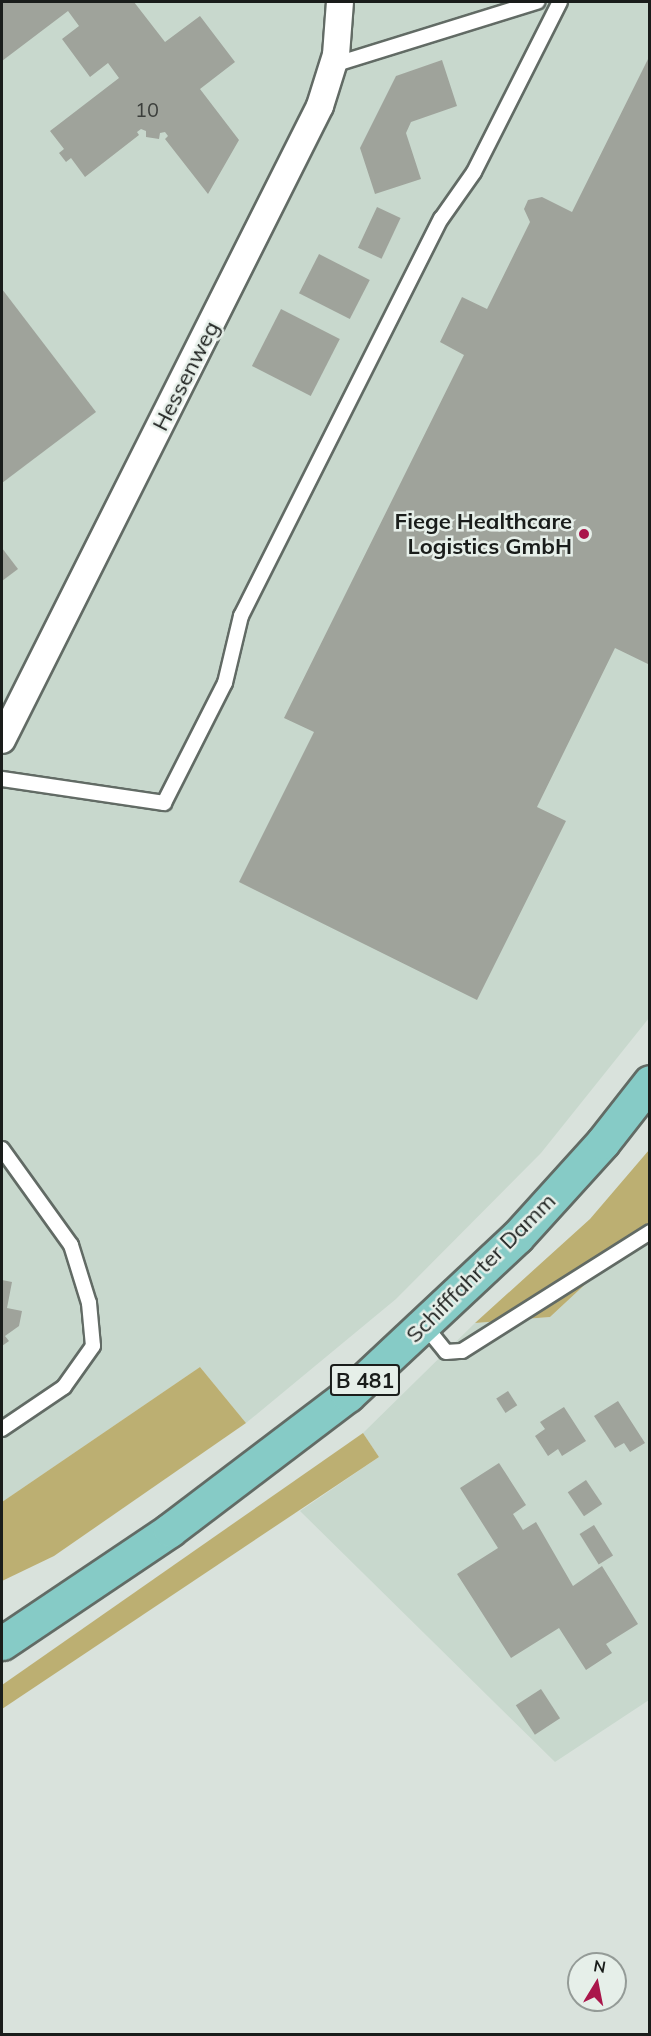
<!DOCTYPE html>
<html>
<head>
<meta charset="utf-8">
<style>
	body { margin:0 }
	#map { position:relative; width:651px; height:2036px; overflow:hidden; background:#d9e2dc; font-family:Mulish,sans-serif }
	div>[style] { position:absolute }
	[style*='--x'] { left:calc(var(--x)*1px); top:calc(var(--y)*1px); width:calc(var(--w)*1px); rotate:calc(var(--a)*1deg) }
	.built>* { inset:0; background:#c8d8cd }
	.green>* { inset:0; background:#bcaf72 }
	.building>* { inset:0; background:#9fa39b; transform-origin:0 0 }
	.roads { filter:drop-shadow(2px 0 #626b65) drop-shadow(-2px 0 #626b65) drop-shadow(0 2px #626b65) drop-shadow(0 -2px #626b65) }
	.lane>* { height:14px; margin:-7px; padding:0 7px; transform-origin:7px; border-radius:7px; background:#fff }
	.street>* { height:26px; margin:-13px; padding:0 13px; transform-origin:13px; border-radius:13px; background:#fff }
	.primary>* { height:33px; margin:-16.5px; padding:0 16.5px; transform-origin:16.5px; border-radius:16.5px; background:#86cbc6 }
	.dots>* { width:16px; height:16px; translate:-50% -50%; box-sizing:border-box; border:3px solid #e6efe9; border-radius:50% }
	span { translate:-50% -50%; white-space:nowrap; text-align:center; line-height:1.15; -webkit-text-stroke:5px #e6efe9; paint-order:stroke }
	.number-label { font-size:20px; color:#3b3e3b }
	.number-label span { -webkit-text-stroke-width:0 }
	.shield-label span { padding:2px 4px; background:#e6efe9; border:2px solid; border-radius:4px; -webkit-text-stroke-width:0 }
	.shield-label { font-size:21px; color:#1a1d1b; font-weight:700 }
	.street-label { font-size:22px; color:#1a1d1b }
	.poi-label { font-size:22px; color:#1a1d1b; font-weight:700 }
	.right { translate:-100% -50%; text-align:right }
	.frame { position:absolute; inset:0; border:3px solid #1a1d1b; pointer-events:none }
	.north { position:absolute; left:567px; top:1952px; width:60px; height:60px; box-sizing:border-box; background:#e6efe9; border:2px solid #949b97; border-radius:50%; rotate:10deg; font-size:16px; font-weight:700; line-height:24px; text-align:center; color:#1a1d1b }
	.north::after { content:''; display:block; margin:auto; width:21px; height:27px; background:#aa164b; clip-path:polygon(50% 0,100% 100%,50% 72%,0 100%) }
</style>
</head>
<body>
<div id="map">
	<div class="built">
		<div style="clip-path:polygon(2px 2px,649px 2px,649px 1018px,541px 1153px,396px 1299px,246px 1423px,200px 1367px,2px 1502px)"></div>
		<div style="clip-path:polygon(649px 1225px,649px 1700px,555px 1762px,300px 1511px,379px 1457px,363px 1433px,475px 1323px,550px 1317px)"></div>
	</div>
	<div class="green">
		<div style="clip-path:polygon(649px 1150px,649px 1225px,550px 1317px,475px 1323px,590px 1219px)"></div>
		<div style="clip-path:polygon(200px 1367px,246px 1423px,54px 1556px,2px 1581px,2px 1502px)"></div>
		<div style="clip-path:polygon(363px 1433px,379px 1457px,2px 1709px,2px 1685px)"></div>
	</div>
	<div class="building">
		<div style="clip-path:polygon(2px 2px,134px 2px,165px 42px,200px 16px,235px 62px,200px 89px,239px 140px,208px 194px,165px 139px,168px 136px,165px 132px,160px 133px,159px 139px,146px 137px,146px 131px,141px 129px,137px 132px,139px 135px,85px 177px,71px 158px,66px 162px,59px 153px,64px 149px,50px 131px,119px 78px,108px 63px,90px 77px,62px 39px,79px 26px,68px 11px,2px 61px)"></div>
		<div style="clip-path:polygon(650px 55px,650px 665px,615px 648px,537px 807px,566px 821px,477px 1000px,239px 882px,314px 732px,284px 718px,464px 355px,440px 342px,462px 297px,487px 309px,530px 222px,524px 209px,528px 200px,542px 197px,572px 212px)"></div>
		<div style="clip-path:polygon(442px 60px,457px 106px,411px 122px,406px 133px,421px 179px,375px 194px,360px 148px,396px 76px)"></div>
		<div style="left:377px;top:207px;width:26px;height:45px;rotate:25deg"></div>
		<div style="left:319px;top:254px;width:57px;height:44px;rotate:27deg"></div>
		<div style="clip-path:polygon(2px 289px,96px 412px,2px 483px)"></div>
		<div style="left:281px;top:309px;width:66px;height:64px;rotate:27deg"></div>
		<div style="clip-path:polygon(2px 548px,18px 569px,2px 581px)"></div>
		<div style="clip-path:polygon(2px 1280px,12px 1282px,7px 1308px,22px 1311px,19px 1326px,5px 1336px,9px 1341px,2px 1346px)"></div>
		<div style="left:508px;top:1391px;width:17px;height:14px;rotate:57deg"></div>
		<div style="clip-path:polygon(618px 1401px,645px 1443px,630px 1452px,624px 1443px,615px 1448px,594px 1416px)"></div>
		<div style="clip-path:polygon(564px 1407px,586px 1441px,562px 1456px,558px 1449px,548px 1456px,535px 1436px,545px 1429px,540px 1422px)"></div>
		<div style="clip-path:polygon(499px 1463px,526px 1505px,513px 1514px,523px 1530px,536px 1522px,573px 1586px,602px 1566px,638px 1624px,606px 1644px,612px 1653px,586px 1670px,559px 1628px,511px 1658px,457px 1574px,498px 1548px,460px 1488px)"></div>
		<div style="left:586px;top:1480px;width:29px;height:22px;rotate:56deg"></div>
		<div style="left:594px;top:1525px;width:36px;height:17px;rotate:58deg"></div>
		<div style="left:541px;top:1689px;width:35px;height:30px;rotate:57deg"></div>
	</div>
	<div class="roads">
		<div class="lane">
			<div style="--x:333;--y:65;--w:214;--a:-17.2"></div>
			<div style="--x:2;--y:779;--w:164;--a:8.4"></div>
			<div style="--x:164;--y:803;--w:135;--a:-63.1"></div>
			<div style="--x:225;--y:683;--w:69;--a:-76.6"></div>
			<div style="--x:241;--y:616;--w:445;--a:-63.3"></div>
			<div style="--x:441;--y:219;--w:57;--a:-54.9"></div>
			<div style="--x:474;--y:172;--w:191;--a:-63.2"></div>
			<div style="--x:2;--y:1149;--w:118;--a:54.3"></div>
			<div style="--x:71;--y:1245;--w:61;--a:72.8"></div>
			<div style="--x:89;--y:1303;--w:43;--a:84.7"></div>
			<div style="--x:93;--y:1346;--w:50;--a:125.3"></div>
			<div style="--x:64;--y:1387;--w:75;--a:145.9"></div>
			<div style="--x:425;--y:1326;--w:33;--a:51"></div>
			<div style="--x:446;--y:1352;--w:16;--a:-4"></div>
			<div style="--x:462;--y:1351;--w:222;--a:-32.3"></div>
		</div>
		<div class="street">
			<div style="--x:2;--y:740;--w:709;--a:-63.36"></div>
			<div style="--x:320;--y:106;--w:53;--a:-72.6"></div>
			<div style="--x:336;--y:55;--w:53;--a:-85.7"></div>
		</div>
		<div class="primary">
			<div style="--x:2;--y:1643;--w:202;--a:-33.9"></div>
			<div style="--x:170;--y:1530;--w:223;--a:-37.2"></div>
			<div style="--x:348;--y:1395;--w:231;--a:-43.1"></div>
			<div style="--x:517;--y:1237;--w:128;--a:-47.8"></div>
			<div style="--x:603;--y:1142;--w:76;--a:-51.9"></div>
		</div>
	</div>
	<div class="dots">
		<div style="left:584px;top:534px;background:#aa164b"></div>
	</div>
	<div class="number-label">
		<span style="left:147px;top:109px">10</span>
	</div>
	<div class="shield-label">
		<span style="left:365px;top:1380px">B 481</span>
	</div>
	<div class="street-label">
		<span style="left:186px;top:376px;rotate:-63deg">Hessenweg</span>
		<span style="left:481px;top:1268px;rotate:-45deg">Schifffahrter Damm</span>
	</div>
	<div class="poi-label">
		<span class="right" style="left:572px;top:534px">Fiege Healthcare<br>Logistics GmbH</span>
	</div>
	<div class="frame"></div>
	<div class="north">N</div>
</div>
</body>
</html>
